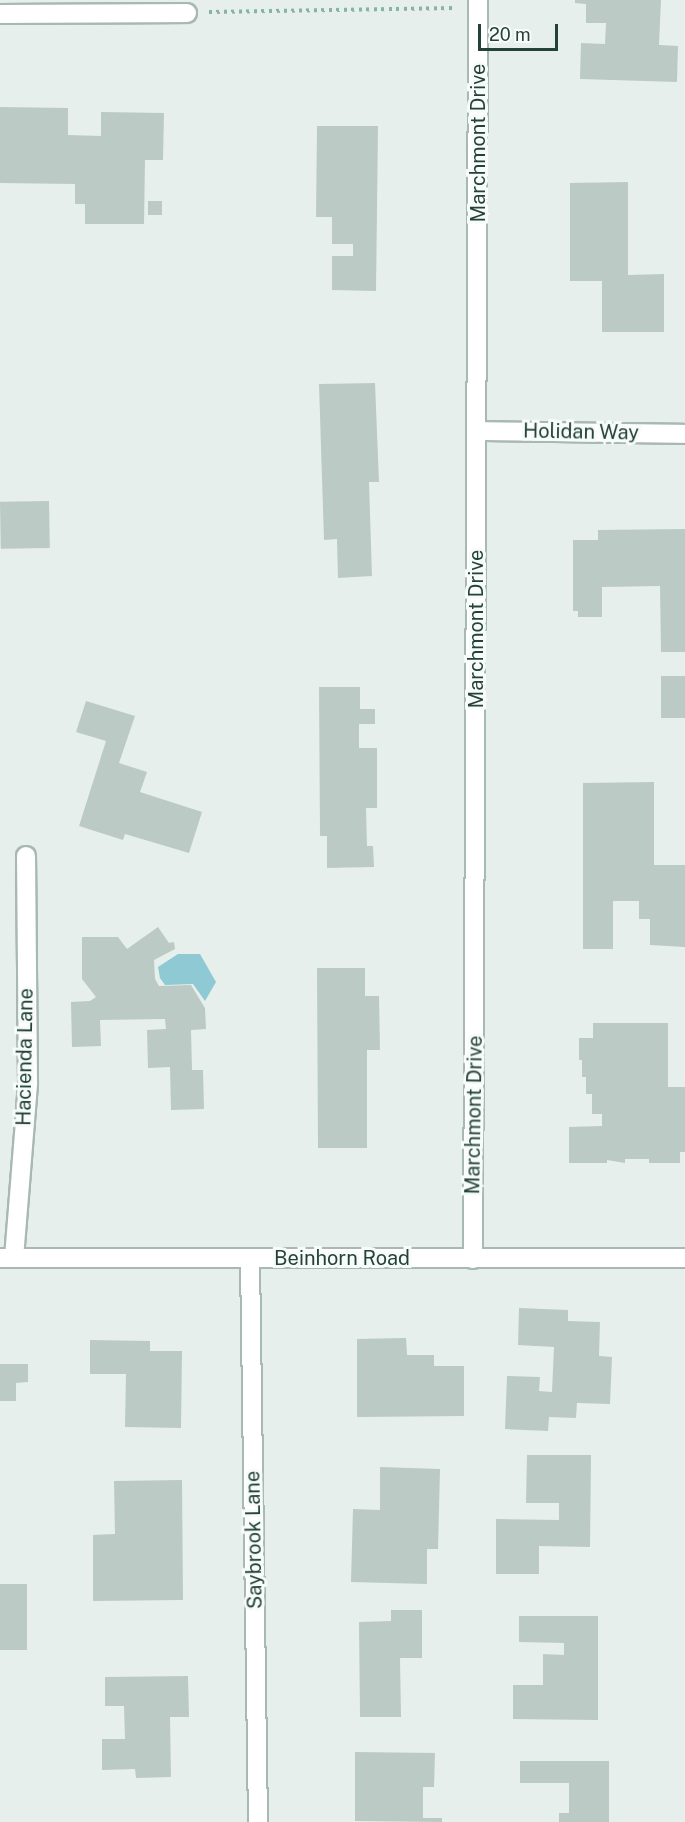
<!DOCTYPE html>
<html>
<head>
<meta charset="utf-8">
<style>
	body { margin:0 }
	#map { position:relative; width:685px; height:1822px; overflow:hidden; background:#e6efeb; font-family:"Public Sans",sans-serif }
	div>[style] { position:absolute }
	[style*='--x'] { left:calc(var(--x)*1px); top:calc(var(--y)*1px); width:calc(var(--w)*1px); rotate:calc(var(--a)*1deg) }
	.water>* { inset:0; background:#8ec9d4 }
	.building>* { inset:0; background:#bbcac4; transform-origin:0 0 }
	.path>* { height:4px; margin-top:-2px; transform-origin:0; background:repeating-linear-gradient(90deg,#86b3a5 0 3px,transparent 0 7.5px) }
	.roads { filter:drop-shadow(2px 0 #a8b8b2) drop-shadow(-2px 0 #a8b8b2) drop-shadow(0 2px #a8b8b2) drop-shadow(0 -2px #a8b8b2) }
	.minor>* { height:18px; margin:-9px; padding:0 9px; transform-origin:9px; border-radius:9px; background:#fff }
	.tertiary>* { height:18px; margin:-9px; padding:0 9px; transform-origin:9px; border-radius:9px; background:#fff }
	span { translate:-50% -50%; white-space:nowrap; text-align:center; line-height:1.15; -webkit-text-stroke:6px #f7fbf9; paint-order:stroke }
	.street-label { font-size:20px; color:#24423a }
	.scale { position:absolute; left:478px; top:24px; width:80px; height:27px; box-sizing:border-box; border:3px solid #24423a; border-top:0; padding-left:8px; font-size:18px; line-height:21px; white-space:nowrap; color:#24423a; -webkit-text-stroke:4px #f7fbf9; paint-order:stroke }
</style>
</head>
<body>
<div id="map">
	<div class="water">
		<div style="clip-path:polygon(178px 954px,200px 954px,216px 982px,205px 1001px,193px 984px,165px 985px,160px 978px,158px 967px)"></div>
	</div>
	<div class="building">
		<div style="clip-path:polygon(575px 0,661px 0,659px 45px,678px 46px,677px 82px,580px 79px,581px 43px,605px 44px,606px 23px,586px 23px,586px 4px,575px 3px)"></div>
		<div style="clip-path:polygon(0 107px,68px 108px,68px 135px,101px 136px,101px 112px,164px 113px,163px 160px,145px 160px,144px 224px,85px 224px,85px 204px,75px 204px,75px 184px,0 183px)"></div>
		<div style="clip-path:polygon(317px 126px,378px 126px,376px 291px,332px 290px,332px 256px,353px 256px,353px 244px,332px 244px,332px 217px,316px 217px)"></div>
		<div style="clip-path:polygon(628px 182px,628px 275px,664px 274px,664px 332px,602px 332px,602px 281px,570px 281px,570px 183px)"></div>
		<div style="left:148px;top:201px;width:14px;height:14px"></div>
		<div style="clip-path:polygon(375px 383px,379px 482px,369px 482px,372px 576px,338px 578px,337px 539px,324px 540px,319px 384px)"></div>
		<div style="left:49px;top:501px;width:47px;height:49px;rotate:89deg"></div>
		<div style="clip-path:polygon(685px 529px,685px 652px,661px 652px,660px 586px,602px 587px,602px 617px,578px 617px,578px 611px,573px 611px,573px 540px,598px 540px,598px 530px)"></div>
		<div style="left:661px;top:676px;width:24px;height:42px"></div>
		<div style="clip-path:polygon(319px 687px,360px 687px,360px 709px,375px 709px,375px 724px,359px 724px,359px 748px,377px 748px,377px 808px,366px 808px,367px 846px,373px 846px,374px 867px,327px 868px,327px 836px,320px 836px)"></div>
		<div style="clip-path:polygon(86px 701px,135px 716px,119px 763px,147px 772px,140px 792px,202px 812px,189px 853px,125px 834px,123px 840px,79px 826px,106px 741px,76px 732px)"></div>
		<div style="clip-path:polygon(654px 782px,654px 865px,685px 865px,685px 947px,650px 945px,650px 919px,639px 919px,639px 901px,613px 901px,613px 949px,583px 949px,583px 783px)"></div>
		<div style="clip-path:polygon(158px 927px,169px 943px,174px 942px,175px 949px,154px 960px,155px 979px,159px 986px,191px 985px,205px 1008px,206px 1029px,191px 1030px,192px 1070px,203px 1070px,204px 1109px,171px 1110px,170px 1067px,148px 1068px,147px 1030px,166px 1029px,165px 1019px,100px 1020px,101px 1046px,72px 1047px,71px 1002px,90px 1001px,96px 997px,82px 979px,82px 937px,118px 937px,127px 949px)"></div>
		<div style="clip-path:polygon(317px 968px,365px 968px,365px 996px,379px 996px,380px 1050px,367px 1050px,367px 1148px,318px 1148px)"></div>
		<div style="clip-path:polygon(593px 1023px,668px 1023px,668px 1087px,685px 1087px,685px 1152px,680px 1152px,680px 1163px,649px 1163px,649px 1159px,625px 1159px,625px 1163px,607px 1160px,607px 1163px,569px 1163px,569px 1127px,602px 1126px,602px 1114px,592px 1114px,592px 1094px,586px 1094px,586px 1077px,582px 1077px,582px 1060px,579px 1060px,579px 1038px,593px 1038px)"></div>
		<div style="clip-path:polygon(519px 1308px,568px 1310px,568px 1321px,600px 1322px,599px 1356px,612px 1357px,610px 1404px,577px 1403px,576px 1418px,549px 1417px,548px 1431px,505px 1429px,507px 1376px,540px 1377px,539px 1391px,552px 1392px,554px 1347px,518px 1345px)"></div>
		<div style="clip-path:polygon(406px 1338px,407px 1355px,434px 1355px,434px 1366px,464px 1366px,464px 1416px,357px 1417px,357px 1339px)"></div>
		<div style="clip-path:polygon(90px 1340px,150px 1341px,150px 1351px,182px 1351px,181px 1428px,125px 1427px,126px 1374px,90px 1374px)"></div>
		<div style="clip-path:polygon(0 1364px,28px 1364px,28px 1382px,16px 1383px,16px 1401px,0 1401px)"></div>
		<div style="clip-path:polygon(527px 1455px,591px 1455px,590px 1547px,539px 1546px,539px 1574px,496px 1574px,496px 1519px,559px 1520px,559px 1503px,526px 1503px)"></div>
		<div style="clip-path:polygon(380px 1467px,440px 1469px,438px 1549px,427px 1549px,427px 1584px,351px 1582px,353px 1509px,380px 1510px)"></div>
		<div style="clip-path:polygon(182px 1480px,183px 1600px,93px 1601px,93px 1535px,115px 1534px,114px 1481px)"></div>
		<div style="left:0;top:1584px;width:27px;height:66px"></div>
		<div style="clip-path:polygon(391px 1610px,422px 1610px,422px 1658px,400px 1658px,401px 1717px,360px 1717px,359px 1622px,391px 1621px)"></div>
		<div style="clip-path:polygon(519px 1616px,598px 1616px,598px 1720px,513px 1719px,513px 1685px,543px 1685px,543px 1654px,564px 1655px,564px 1643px,519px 1642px)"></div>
		<div style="clip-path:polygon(188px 1676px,189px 1717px,170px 1717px,171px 1777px,136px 1778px,135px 1769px,102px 1770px,102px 1739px,125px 1739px,124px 1706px,105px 1706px,105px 1677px)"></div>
		<div style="clip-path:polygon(355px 1752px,435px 1753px,434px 1787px,423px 1787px,423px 1818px,442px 1818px,442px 1822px,355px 1821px)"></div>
		<div style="clip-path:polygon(520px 1761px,609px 1761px,609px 1822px,559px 1822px,559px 1813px,569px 1813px,569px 1783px,520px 1783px)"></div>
	</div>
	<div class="path">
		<div style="--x:209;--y:12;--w:247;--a:-0.9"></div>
	</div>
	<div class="roads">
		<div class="minor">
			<div style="--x:0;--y:14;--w:187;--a:-0.3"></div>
			<div style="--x:476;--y:431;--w:209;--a:0.8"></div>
			<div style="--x:14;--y:1258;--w:176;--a:-85.4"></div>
			<div style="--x:28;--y:1083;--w:227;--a:-90.5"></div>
			<div style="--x:250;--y:1258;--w:564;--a:89.19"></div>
			<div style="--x:473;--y:1259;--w:1259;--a:-89.77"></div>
		</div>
		<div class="tertiary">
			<div style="--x:0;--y:1258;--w:685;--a:0"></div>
		</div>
	</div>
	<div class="street-label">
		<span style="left:478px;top:143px;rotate:-90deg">Marchmont Drive</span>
		<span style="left:581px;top:432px;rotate:1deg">Holidan Way</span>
		<span style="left:476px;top:629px;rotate:-90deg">Marchmont Drive</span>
		<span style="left:25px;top:1057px;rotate:-89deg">Hacienda Lane</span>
		<span style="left:474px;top:1115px;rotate:-89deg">Marchmont Drive</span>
		<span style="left:342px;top:1258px">Beinhorn Road</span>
		<span style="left:254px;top:1540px;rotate:-91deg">Saybrook Lane</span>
	</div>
	<div class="scale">20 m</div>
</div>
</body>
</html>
